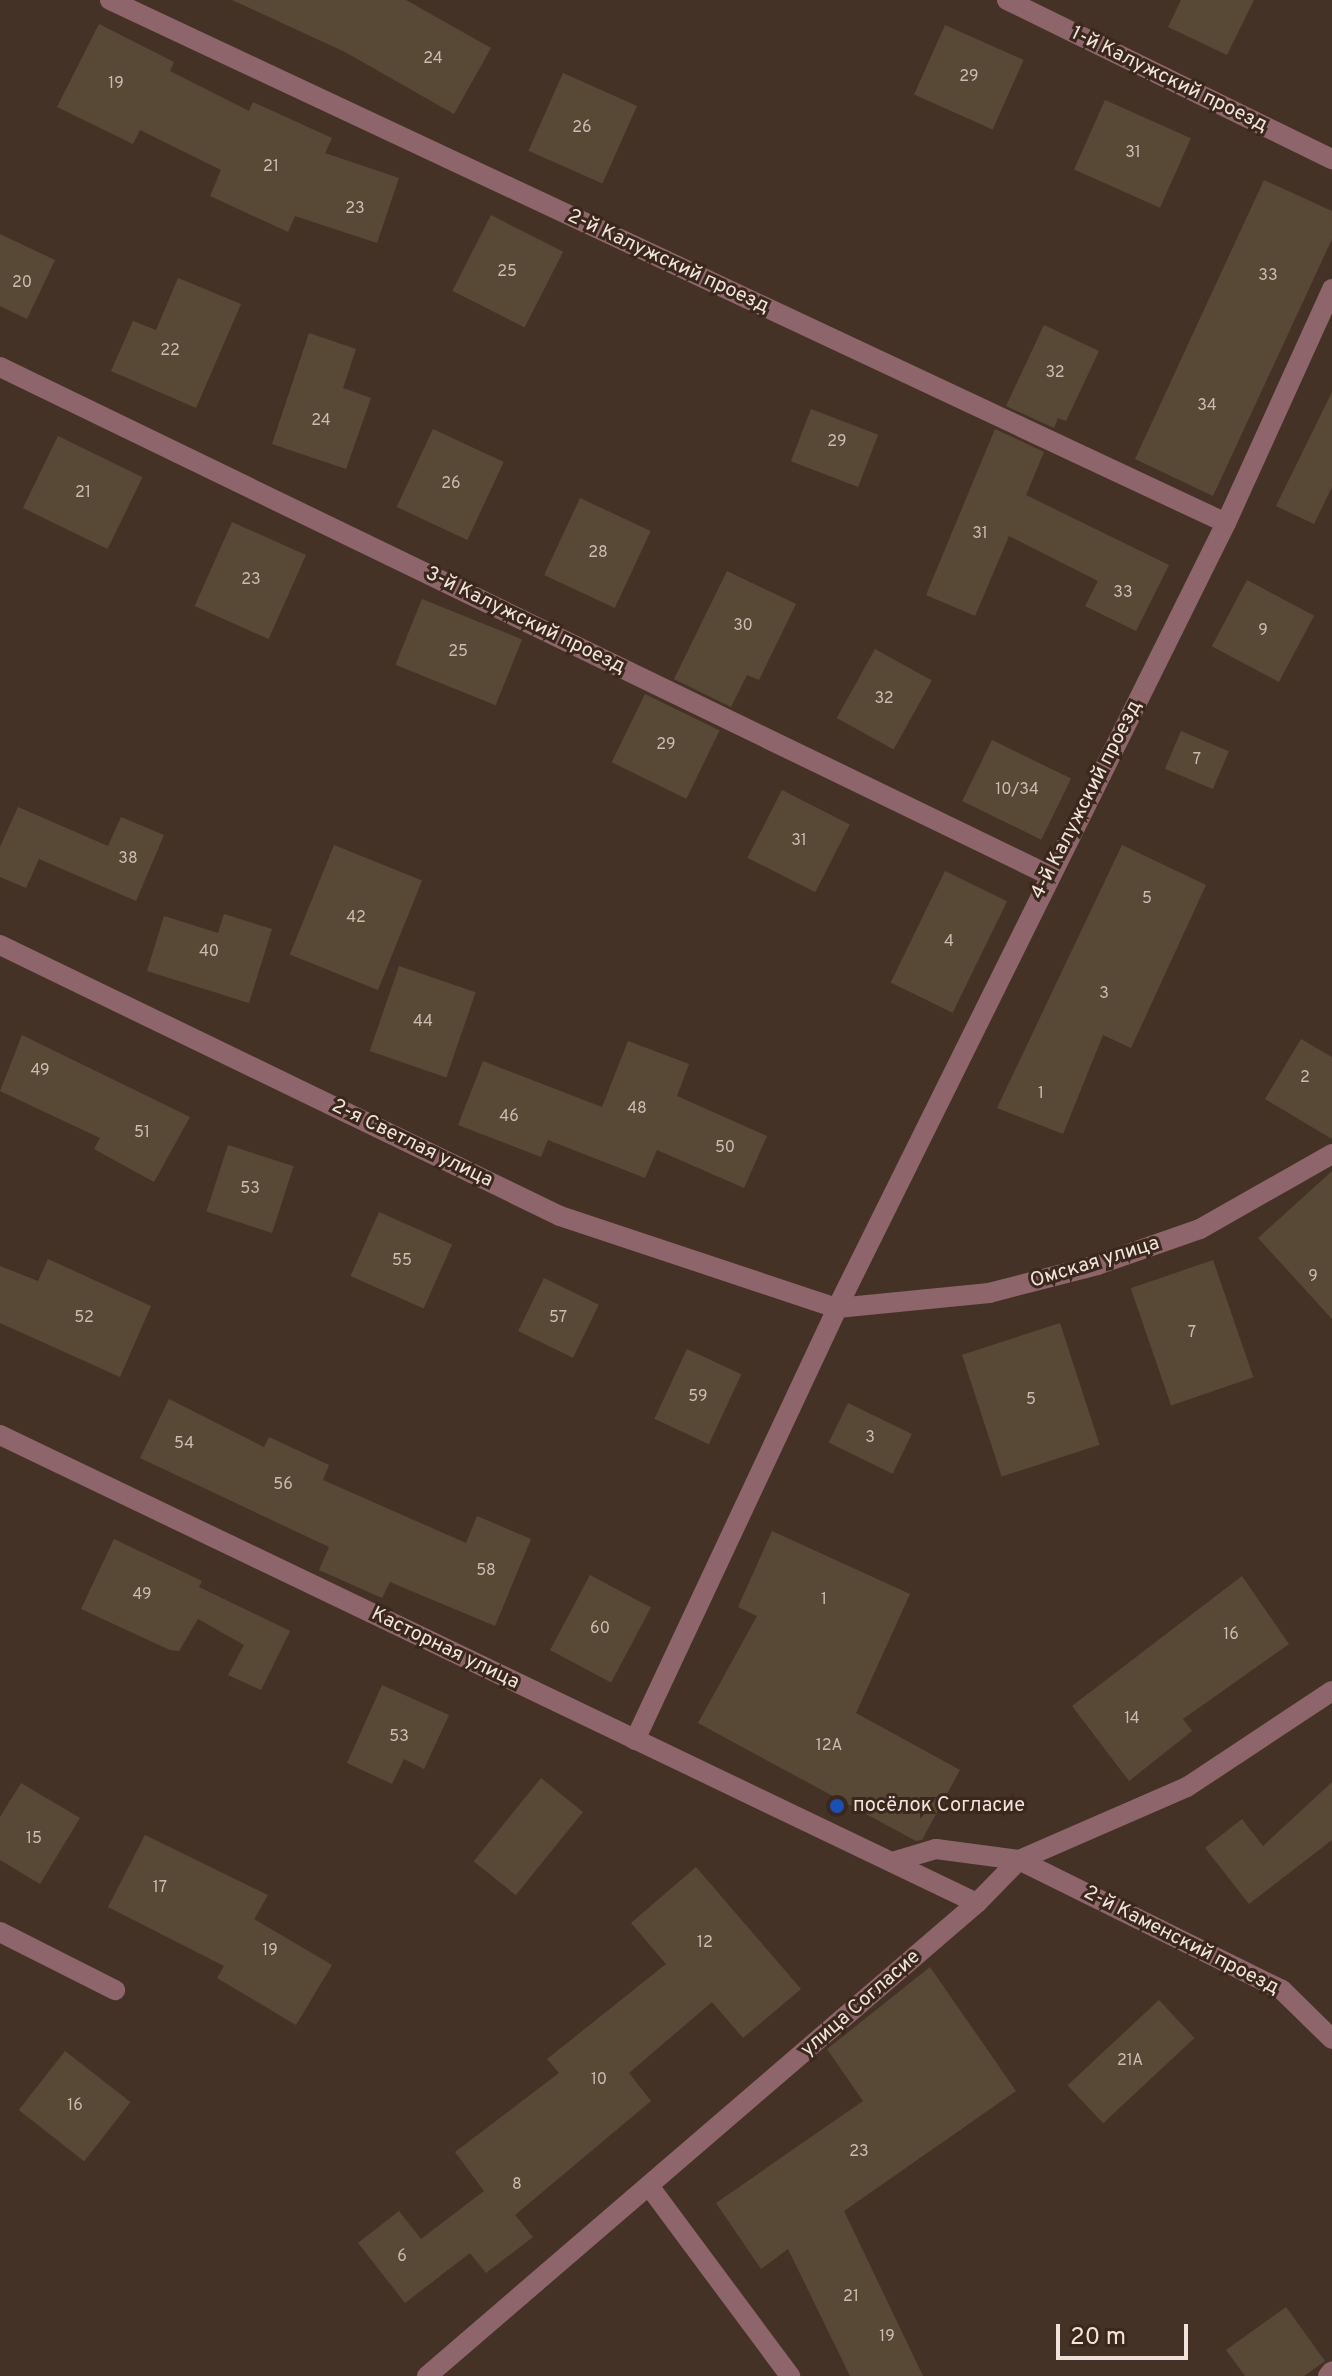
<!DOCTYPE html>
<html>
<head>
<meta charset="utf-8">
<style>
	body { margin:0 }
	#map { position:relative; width:1332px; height:2376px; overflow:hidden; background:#453226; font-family:Overpass,sans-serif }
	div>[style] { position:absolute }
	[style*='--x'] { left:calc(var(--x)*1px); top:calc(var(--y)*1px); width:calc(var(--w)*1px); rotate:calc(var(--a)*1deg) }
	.building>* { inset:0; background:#584937; transform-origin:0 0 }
	.minor>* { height:20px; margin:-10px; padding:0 10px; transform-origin:10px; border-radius:10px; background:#8f656c }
	.dots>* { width:22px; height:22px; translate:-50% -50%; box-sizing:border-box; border:4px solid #3b281d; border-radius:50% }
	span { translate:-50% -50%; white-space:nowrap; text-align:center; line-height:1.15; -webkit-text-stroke:6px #3b281d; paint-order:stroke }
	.number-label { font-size:16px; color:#cabcb3 }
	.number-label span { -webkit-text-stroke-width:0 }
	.street-label { font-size:20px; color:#f0e3dc }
	.poi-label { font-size:20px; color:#f0e3dc }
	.left { translate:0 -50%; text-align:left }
	.scale { position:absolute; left:1056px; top:2324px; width:132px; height:36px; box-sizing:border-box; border:4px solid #f0e3dc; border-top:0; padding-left:10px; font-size:24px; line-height:28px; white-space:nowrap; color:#f0e3dc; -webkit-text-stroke:6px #3b281d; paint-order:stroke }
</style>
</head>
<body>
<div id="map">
	<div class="building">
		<div style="clip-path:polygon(232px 0,406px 0,491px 48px,454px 114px,345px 52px)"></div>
		<div style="clip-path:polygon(1181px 0,1254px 0,1227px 55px,1168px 27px)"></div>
		<div style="clip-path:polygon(99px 24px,174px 62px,170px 71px,249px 111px,253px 102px,332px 138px,325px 153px,399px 178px,377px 243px,295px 216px,288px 232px,210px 196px,221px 170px,140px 130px,133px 144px,57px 107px)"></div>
		<div style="left:945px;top:25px;width:86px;height:76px;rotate:24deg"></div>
		<div style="left:563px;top:73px;width:81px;height:85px;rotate:24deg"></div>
		<div style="left:1105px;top:100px;width:94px;height:76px;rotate:24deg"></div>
		<div style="clip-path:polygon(1264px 180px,1332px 211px,1332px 239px,1213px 496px,1135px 459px)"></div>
		<div style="left:491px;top:215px;width:81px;height:85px;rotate:27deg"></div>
		<div style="clip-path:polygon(0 234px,55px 260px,27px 319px,0 306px)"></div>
		<div style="clip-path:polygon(178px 278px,241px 304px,196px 408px,111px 371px,133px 321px,156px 330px)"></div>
		<div style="clip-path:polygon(1044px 325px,1099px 351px,1066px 421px,1058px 418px,1054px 428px,1006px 406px)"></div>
		<div style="clip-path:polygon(309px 333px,356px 349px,343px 388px,371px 398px,346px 469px,272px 444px)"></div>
		<div style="clip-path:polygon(1332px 392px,1332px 487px,1314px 524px,1276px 506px)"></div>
		<div style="left:811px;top:409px;width:72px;height:56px;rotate:21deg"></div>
		<div style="left:433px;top:429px;width:78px;height:86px;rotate:25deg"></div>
		<div style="clip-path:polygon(995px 429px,1044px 452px,1026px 495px,1169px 565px,1136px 631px,1085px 606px,1098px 581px,1009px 536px,975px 616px,926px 595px)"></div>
		<div style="left:58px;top:436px;width:94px;height:80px;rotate:26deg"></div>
		<div style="left:580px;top:498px;width:78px;height:85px;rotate:25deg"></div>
		<div style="left:232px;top:522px;width:81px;height:92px;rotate:24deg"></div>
		<div style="clip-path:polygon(727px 571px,796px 604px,759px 680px,747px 675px,731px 707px,674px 679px)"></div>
		<div style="left:1247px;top:580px;width:76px;height:75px;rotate:28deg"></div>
		<div style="left:422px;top:599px;width:108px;height:71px;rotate:22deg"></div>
		<div style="left:875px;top:649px;width:65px;height:79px;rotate:29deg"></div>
		<div style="left:645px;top:694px;width:83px;height:76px;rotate:26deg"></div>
		<div style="left:1181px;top:731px;width:52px;height:41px;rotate:23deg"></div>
		<div style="left:992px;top:740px;width:88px;height:68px;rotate:26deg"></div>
		<div style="left:782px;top:790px;width:76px;height:76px;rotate:27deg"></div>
		<div style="clip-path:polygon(18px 807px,108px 846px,121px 817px,164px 835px,136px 901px,39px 859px,26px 888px,0 877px,0 847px)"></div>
		<div style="left:334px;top:845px;width:95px;height:118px;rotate:22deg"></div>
		<div style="clip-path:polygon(1122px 845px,1206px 885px,1131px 1048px,1103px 1035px,1063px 1134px,997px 1108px)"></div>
		<div style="left:945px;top:871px;width:69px;height:124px;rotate:26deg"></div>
		<div style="clip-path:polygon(224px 914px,272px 929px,249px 1003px,147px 971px,164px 916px,218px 933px)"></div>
		<div style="left:399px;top:966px;width:81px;height:90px;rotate:19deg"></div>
		<div style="clip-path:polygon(22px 1035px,190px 1117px,154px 1182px,94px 1149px,100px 1138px,0 1091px)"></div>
		<div style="clip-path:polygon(1301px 1039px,1332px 1057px,1332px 1139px,1265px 1099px)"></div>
		<div style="clip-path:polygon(628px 1041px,689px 1064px,677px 1096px,767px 1136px,744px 1188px,657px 1150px,645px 1178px,548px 1140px,541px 1157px,458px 1125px,483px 1061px,602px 1107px)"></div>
		<div style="left:228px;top:1145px;width:69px;height:70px;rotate:18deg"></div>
		<div style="clip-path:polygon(1332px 1171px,1332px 1319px,1258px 1238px)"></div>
		<div style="left:379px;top:1212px;width:80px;height:70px;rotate:24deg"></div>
		<div style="clip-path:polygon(48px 1259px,151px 1306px,120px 1377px,0 1323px,0 1266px,38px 1281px)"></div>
		<div style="left:1213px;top:1260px;width:124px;height:87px;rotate:71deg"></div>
		<div style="left:544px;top:1278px;width:61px;height:59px;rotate:26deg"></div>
		<div style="left:1060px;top:1323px;width:128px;height:103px;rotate:72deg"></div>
		<div style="left:687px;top:1349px;width:60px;height:77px;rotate:25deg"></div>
		<div style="clip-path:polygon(169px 1399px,264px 1447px,269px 1437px,329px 1465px,323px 1480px,466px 1543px,477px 1516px,531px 1539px,495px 1626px,390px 1582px,382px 1598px,319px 1570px,329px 1547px,140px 1458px)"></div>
		<div style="left:848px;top:1403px;width:71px;height:44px;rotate:26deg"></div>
		<div style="clip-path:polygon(772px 1531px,910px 1594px,856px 1713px,960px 1770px,922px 1840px,916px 1841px,698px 1723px,757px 1616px,738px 1607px)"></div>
		<div style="clip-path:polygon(114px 1539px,202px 1581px,199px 1587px,290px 1631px,261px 1690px,228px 1675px,244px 1645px,198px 1619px,179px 1651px,170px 1650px,81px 1609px)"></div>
		<div style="left:590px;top:1575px;width:69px;height:85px;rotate:28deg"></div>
		<div style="clip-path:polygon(1242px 1576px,1289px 1644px,1183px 1719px,1192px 1731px,1129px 1781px,1072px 1706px)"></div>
		<div style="clip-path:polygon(382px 1685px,449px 1715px,424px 1769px,404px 1759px,392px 1784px,347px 1763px)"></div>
		<div style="left:541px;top:1778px;width:54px;height:107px;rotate:39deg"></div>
		<div style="clip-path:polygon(1332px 1782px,1332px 1840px,1249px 1904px,1205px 1848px,1242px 1819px,1263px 1846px)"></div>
		<div style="clip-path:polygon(21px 1783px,80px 1818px,40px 1884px,0 1860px,0 1817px)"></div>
		<div style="clip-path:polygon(145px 1835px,268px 1895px,254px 1919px,332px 1965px,296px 2025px,217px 1978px,224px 1966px,108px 1907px)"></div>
		<div style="clip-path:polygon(696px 1867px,801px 1989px,743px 2038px,712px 2002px,629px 2073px,651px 2101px,515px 2215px,533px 2237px,486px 2273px,470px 2253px,405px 2303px,358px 2243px,399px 2211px,421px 2239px,484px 2191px,455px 2152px,559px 2073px,547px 2059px,666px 1964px,631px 1923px)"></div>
		<div style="clip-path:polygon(930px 1967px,1016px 2091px,844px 2211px,923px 2376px,850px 2376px,788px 2249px,761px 2269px,716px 2203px,863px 2101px,827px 2049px)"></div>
		<div style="left:1159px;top:2000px;width:52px;height:125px;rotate:47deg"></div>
		<div style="left:65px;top:2051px;width:83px;height:75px;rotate:38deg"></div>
		<div style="clip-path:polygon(1286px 2307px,1325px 2361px,1304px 2376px,1245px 2376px,1226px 2350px)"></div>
	</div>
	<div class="minor">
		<div style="--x:110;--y:0;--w:1232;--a:25.11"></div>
		<div style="--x:1007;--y:0;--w:362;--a:26.1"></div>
		<div style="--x:0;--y:367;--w:1166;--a:25.84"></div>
		<div style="--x:0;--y:945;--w:622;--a:25.82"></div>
		<div style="--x:560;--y:1216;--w:292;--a:18.4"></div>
		<div style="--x:837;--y:1308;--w:153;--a:-5.6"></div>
		<div style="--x:989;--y:1293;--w:112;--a:-14.5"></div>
		<div style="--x:1097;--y:1265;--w:109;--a:-19.3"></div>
		<div style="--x:1200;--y:1229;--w:152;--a:-29.6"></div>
		<div style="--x:0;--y:1435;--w:1083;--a:25.6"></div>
		<div style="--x:635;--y:1740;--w:477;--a:-64.9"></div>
		<div style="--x:837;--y:1308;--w:876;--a:-63.64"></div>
		<div style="--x:1226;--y:523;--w:257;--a:-65.6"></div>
		<div style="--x:892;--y:1862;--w:46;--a:-16.5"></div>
		<div style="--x:936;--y:1849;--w:84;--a:7.5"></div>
		<div style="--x:1019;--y:1860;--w:293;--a:26.3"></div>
		<div style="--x:1282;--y:1990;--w:70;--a:44.4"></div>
		<div style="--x:0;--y:1932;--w:129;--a:26.8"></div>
		<div style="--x:649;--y:2186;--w:237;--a:53.4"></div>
		<div style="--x:427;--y:2376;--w:725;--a:-40.7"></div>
		<div style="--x:977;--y:1903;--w:60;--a:-45.7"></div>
		<div style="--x:1019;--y:1860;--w:183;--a:-23.5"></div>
		<div style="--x:1187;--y:1787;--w:174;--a:-33.5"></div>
		<div style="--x:1328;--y:2376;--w:6;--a:-51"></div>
	</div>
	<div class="dots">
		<div style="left:837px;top:1806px;background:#1a4fb4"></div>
	</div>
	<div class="number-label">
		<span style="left:433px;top:59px">24</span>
		<span style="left:969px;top:77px">29</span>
		<span style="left:116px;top:84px">19</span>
		<span style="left:582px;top:128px">26</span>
		<span style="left:1133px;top:153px">31</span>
		<span style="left:271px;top:167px">21</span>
		<span style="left:355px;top:209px">23</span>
		<span style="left:507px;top:272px">25</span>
		<span style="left:1268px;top:276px">33</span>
		<span style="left:22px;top:283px">20</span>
		<span style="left:170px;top:351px">22</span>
		<span style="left:1055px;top:373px">32</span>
		<span style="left:1207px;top:406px">34</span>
		<span style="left:321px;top:421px">24</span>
		<span style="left:837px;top:442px">29</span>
		<span style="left:451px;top:484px">26</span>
		<span style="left:83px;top:493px">21</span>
		<span style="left:980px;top:534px">31</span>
		<span style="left:598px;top:553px">28</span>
		<span style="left:251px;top:580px">23</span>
		<span style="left:1123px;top:593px">33</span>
		<span style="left:743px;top:626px">30</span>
		<span style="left:1263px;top:631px">9</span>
		<span style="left:458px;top:652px">25</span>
		<span style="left:884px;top:699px">32</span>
		<span style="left:666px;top:745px">29</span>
		<span style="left:1197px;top:760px">7</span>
		<span style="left:1017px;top:790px">10/34</span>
		<span style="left:799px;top:841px">31</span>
		<span style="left:128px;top:859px">38</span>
		<span style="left:1147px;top:899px">5</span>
		<span style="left:356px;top:918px">42</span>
		<span style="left:949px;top:942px">4</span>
		<span style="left:209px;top:952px">40</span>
		<span style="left:1104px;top:994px">3</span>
		<span style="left:423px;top:1022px">44</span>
		<span style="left:40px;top:1071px">49</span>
		<span style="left:1305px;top:1078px">2</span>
		<span style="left:1041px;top:1094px">1</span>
		<span style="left:637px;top:1109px">48</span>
		<span style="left:509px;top:1117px">46</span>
		<span style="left:142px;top:1133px">51</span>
		<span style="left:725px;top:1148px">50</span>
		<span style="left:250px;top:1189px">53</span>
		<span style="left:402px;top:1261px">55</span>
		<span style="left:1313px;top:1277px">9</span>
		<span style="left:84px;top:1318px">52</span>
		<span style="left:558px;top:1318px">57</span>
		<span style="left:1192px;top:1333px">7</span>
		<span style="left:698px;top:1397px">59</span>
		<span style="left:1031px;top:1400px">5</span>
		<span style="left:870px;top:1438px">3</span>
		<span style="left:184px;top:1444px">54</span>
		<span style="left:283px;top:1485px">56</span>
		<span style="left:486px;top:1571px">58</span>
		<span style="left:142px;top:1595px">49</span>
		<span style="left:824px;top:1600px">1</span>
		<span style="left:600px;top:1629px">60</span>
		<span style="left:1231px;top:1635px">16</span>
		<span style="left:1132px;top:1719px">14</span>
		<span style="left:399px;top:1737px">53</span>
		<span style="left:829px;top:1746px">12А</span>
		<span style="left:34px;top:1839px">15</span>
		<span style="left:160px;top:1888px">17</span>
		<span style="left:705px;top:1943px">12</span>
		<span style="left:270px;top:1951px">19</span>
		<span style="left:1130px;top:2061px">21А</span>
		<span style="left:599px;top:2080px">10</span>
		<span style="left:75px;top:2106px">16</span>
		<span style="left:859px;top:2152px">23</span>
		<span style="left:517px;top:2185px">8</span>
		<span style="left:402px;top:2257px">6</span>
		<span style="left:851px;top:2297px">21</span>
		<span style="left:887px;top:2337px">19</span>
	</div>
	<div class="street-label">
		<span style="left:1169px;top:80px;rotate:26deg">1-й Калужский проезд</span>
		<span style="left:668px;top:262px;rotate:25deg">2-й Калужский проезд</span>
		<span style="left:525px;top:621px;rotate:26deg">3-й Калужский проезд</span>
		<span style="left:1087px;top:800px;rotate:-63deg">4-й Калужский проезд</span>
		<span style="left:412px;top:1144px;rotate:26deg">2-я Светлая улица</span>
		<span style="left:1095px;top:1263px;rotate:-17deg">Омская улица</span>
		<span style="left:445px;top:1649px;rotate:26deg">Касторная улица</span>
		<span style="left:1181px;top:1941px;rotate:27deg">2-й Каменский проезд</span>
		<span style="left:861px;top:2004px;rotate:-41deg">улица Согласие</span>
	</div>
	<div class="poi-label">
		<span class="left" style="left:853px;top:1806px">посёлок Согласие</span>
	</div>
	<div class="scale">20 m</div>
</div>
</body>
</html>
